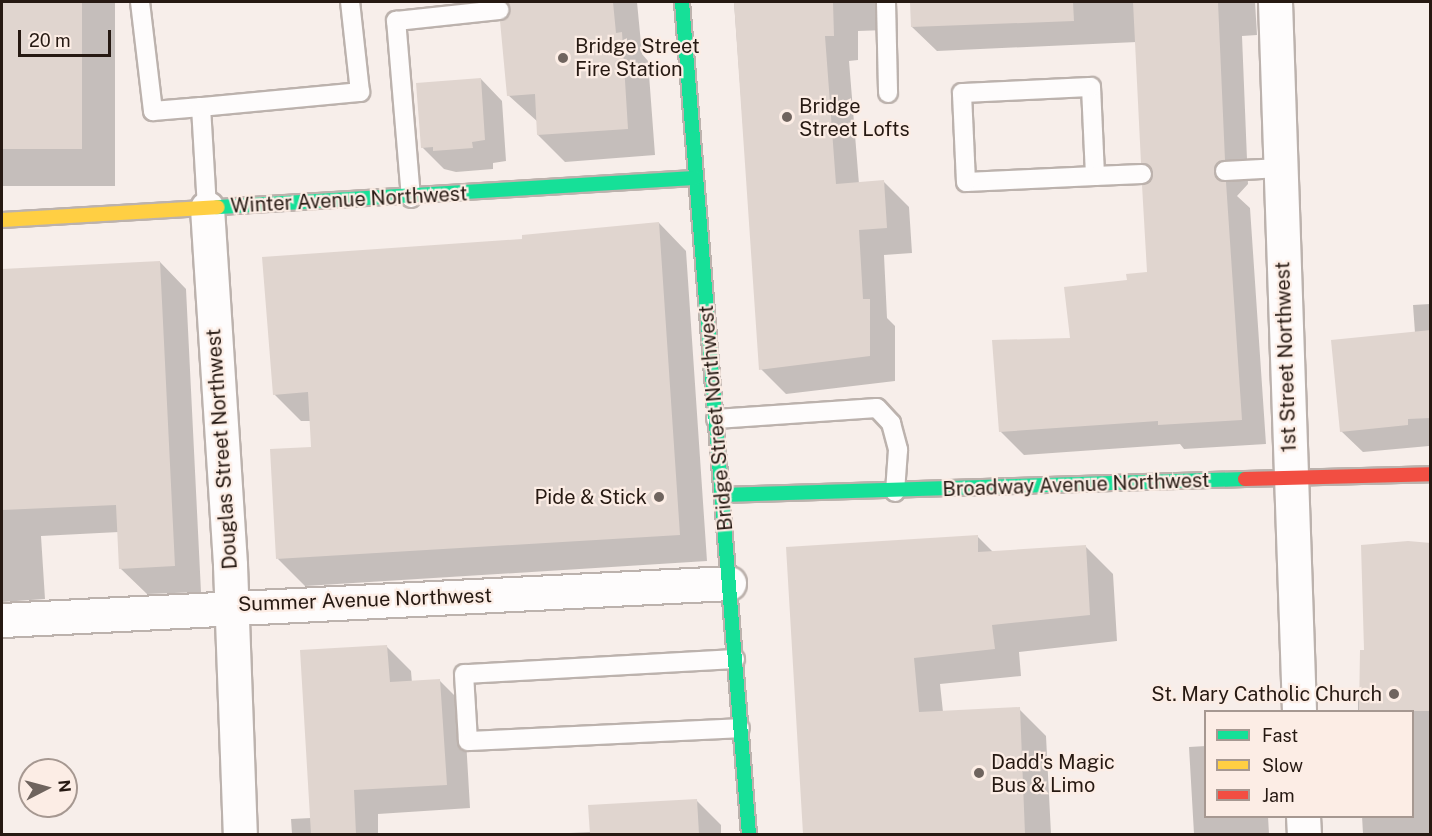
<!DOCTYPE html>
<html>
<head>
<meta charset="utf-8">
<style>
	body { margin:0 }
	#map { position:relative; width:1432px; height:836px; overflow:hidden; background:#f7eeea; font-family:"Public Sans",sans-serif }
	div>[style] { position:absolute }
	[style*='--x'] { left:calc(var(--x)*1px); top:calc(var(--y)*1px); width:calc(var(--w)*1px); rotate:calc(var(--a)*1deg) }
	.shadow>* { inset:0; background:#0003; transform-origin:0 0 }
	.building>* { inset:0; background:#e0d5cf; transform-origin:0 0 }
	.roads { filter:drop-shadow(2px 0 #bcb2ad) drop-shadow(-2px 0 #bcb2ad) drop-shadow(0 2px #bcb2ad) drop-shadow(0 -2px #bcb2ad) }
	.lane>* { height:18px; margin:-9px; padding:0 9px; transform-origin:9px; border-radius:9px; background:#fefcfc }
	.street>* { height:33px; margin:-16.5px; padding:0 16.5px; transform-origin:16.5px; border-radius:16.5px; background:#fefcfc }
	.fast>* { height:14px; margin:-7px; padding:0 7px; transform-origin:7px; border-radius:7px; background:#16e098 }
	.slow>* { height:14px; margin:-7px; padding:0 7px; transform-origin:7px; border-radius:7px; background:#ffcf43 }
	.jam>* { height:14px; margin:-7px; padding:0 7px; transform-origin:7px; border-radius:7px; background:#f24e42 }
	.dots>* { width:16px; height:16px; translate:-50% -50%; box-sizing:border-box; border:3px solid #fcede5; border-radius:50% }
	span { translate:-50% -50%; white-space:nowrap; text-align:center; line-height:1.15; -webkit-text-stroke:4.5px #fcede5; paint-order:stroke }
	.poi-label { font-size:20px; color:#261912 }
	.left { translate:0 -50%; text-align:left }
	.right { translate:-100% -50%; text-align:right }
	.street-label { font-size:20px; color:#261912 }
	.frame { position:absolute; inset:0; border:3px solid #261912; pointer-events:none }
	.legend { position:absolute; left:1204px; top:710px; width:210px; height:108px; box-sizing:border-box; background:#fcede5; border:2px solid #a69891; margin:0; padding:8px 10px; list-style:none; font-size:18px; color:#261912 }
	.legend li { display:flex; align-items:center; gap:12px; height:30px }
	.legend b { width:30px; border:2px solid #a69891 }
	.north { position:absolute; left:18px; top:758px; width:60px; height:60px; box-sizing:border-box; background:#fcede5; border:2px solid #a69891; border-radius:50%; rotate:84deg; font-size:16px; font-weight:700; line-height:24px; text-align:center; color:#261912 }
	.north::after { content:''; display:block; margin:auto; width:21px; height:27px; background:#6f645e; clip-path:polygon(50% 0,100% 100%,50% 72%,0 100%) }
	.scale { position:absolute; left:18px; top:30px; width:93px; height:27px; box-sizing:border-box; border:3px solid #261912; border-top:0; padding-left:8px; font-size:18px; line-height:21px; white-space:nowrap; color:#261912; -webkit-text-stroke:4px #fcede5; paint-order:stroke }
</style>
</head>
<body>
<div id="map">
	<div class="shadow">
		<div style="left:2px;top:2px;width:113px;height:184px"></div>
		<div style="clip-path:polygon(503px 2px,637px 2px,642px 54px,648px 61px,655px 155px,565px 162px,538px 135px,538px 122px,508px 95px,501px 22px,511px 10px)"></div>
		<div style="clip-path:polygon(734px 2px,885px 2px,886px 30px,858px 31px,858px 60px,849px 61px,859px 184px,884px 182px,909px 207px,912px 253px,884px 255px,887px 318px,895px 326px,895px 381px,786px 394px,761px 369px)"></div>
		<div style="clip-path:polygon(911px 2px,1255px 2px,1257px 35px,1242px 36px,1248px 184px,1237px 196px,1250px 208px,1266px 444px,1184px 449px,1180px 444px,1024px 455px,1000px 431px,1129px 282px,1148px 273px,1154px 174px,1143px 162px,1137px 42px,937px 51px,912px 27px)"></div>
		<div style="clip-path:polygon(481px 79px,502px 101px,506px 161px,493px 163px,493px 169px,456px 172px,444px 169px,422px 147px)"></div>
		<div style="clip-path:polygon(659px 223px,686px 251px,707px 561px,305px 586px,278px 559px,313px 448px,311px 421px,301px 421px,274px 394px,524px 240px)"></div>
		<div style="clip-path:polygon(160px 262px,186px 289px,201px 592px,147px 594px,120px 568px,119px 532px,41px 536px,45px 599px,2px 602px,2px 270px)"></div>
		<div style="clip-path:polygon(1430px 304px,1429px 446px,1363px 452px,1341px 431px,1415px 333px,1413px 305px)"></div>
		<div style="clip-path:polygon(977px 536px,994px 553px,1086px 547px,1113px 574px,1117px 641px,1019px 652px,1021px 676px,940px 684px,943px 712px,1019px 709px,1046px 736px,1051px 834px,805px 834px,787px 548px)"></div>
		<div style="clip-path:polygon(1430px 544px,1430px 834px,1363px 834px,1362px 816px,1412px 816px,1412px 712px,1358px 712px,1358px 702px,1366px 652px)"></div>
		<div style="clip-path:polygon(387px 647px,411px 671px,412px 683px,440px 681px,464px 705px,470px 808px,378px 814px,378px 834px,292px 834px,291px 819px,311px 818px)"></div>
		<div style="clip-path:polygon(1206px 746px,1206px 816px,1268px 816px,1269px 834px,1194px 834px,1189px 747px)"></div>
		<div style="clip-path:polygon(697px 801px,721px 825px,721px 834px,547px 834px,591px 832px)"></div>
	</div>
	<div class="building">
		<div style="left:2px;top:2px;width:80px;height:147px"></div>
		<div style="clip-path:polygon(506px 2px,613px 2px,616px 33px,622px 32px,628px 129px,537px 135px,535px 94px,507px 96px,500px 21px,509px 14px)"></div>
		<div style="clip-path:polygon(734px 2px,833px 2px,834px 36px,825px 36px,836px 184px,884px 180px,887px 228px,859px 230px,863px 299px,870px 299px,870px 356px,759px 370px)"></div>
		<div style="clip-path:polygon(910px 2px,1073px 2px,1074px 21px,911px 27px)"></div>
		<div style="clip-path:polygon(1133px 2px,1218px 2px,1225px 160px,1215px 165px,1214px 172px,1226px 182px,1242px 420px,1158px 425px,1158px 421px,999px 432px,992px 340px,1070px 338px,1064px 287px,1127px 280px,1126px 274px,1147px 272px,1142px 185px,1152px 180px,1153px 173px,1148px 164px,1141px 163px)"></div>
		<div style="clip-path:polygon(481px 78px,485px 140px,472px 142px,473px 148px,433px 151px,433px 147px,421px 148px,416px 83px)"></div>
		<div style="clip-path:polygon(659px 222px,680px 535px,276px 559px,270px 449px,311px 447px,308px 392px,273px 395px,262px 257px,522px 239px,522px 235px)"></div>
		<div style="clip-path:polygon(160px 261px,175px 566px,119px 569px,116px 505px,2px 510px,2px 269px)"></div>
		<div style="clip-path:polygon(1431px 330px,1431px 418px,1408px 419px,1408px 425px,1340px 432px,1331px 340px)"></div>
		<div style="clip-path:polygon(978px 535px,978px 552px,1086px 545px,1090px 615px,992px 625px,995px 649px,914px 658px,919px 712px,1020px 707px,1025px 834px,803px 834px,786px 547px)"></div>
		<div style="clip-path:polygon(1408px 541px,1431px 543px,1431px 711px,1359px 711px,1360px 650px,1364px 650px,1361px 545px)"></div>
		<div style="clip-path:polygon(387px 645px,390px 682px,440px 679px,447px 785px,354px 790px,356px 834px,311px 834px,300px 650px)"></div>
		<div style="clip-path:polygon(697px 799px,699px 834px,590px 834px,588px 805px)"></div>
	</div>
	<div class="roads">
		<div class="lane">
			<div style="--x:140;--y:2;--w:110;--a:83.2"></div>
			<div style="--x:153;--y:111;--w:48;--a:-4.8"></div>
			<div style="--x:201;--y:107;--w:101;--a:86.6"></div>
			<div style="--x:886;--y:2;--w:91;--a:88.7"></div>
			<div style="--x:1091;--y:87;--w:89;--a:87.4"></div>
			<div style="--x:1095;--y:176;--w:129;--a:177.3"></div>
			<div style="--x:966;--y:182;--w:89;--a:-92.6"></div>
			<div style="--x:962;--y:93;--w:129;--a:-2.7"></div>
			<div style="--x:201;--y:107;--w:160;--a:-5.4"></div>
			<div style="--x:360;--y:92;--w:91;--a:-96.3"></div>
			<div style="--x:1225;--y:171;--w:55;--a:-3.1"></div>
			<div style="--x:1095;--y:176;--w:47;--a:-2.4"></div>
			<div style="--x:411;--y:198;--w:178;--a:-94.8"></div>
			<div style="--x:396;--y:21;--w:104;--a:-6.1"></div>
			<div style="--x:716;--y:419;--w:161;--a:-3.9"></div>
			<div style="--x:877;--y:408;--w:21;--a:47"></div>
			<div style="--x:891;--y:423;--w:28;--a:75"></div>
			<div style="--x:898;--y:450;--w:42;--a:94.1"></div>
			<div style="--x:735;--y:659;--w:271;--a:176.8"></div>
			<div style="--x:464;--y:674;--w:67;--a:86.6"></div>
			<div style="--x:468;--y:741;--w:272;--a:-2.7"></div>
		</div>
		<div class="street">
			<div style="--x:1275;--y:2;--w:710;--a:88.06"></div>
			<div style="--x:207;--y:208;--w:358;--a:86.3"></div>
			<div style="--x:230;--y:565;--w:269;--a:87.9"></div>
			<div style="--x:2;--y:620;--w:728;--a:-2.91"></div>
			<div style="--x:1303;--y:816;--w:18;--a:87"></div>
		</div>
		<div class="fast">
			<div style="--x:682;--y:2;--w:835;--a:85.4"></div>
			<div style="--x:218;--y:207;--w:478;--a:-3.5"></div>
			<div style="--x:722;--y:495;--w:523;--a:-1.75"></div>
		</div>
		<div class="slow">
			<div style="--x:2;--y:220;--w:216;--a:-3.4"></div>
		</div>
		<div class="jam">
			<div style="--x:1245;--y:479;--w:185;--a:-1.5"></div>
		</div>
	</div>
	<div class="dots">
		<div style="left:563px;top:58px;background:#6f645e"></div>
		<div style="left:787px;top:117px;background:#6f645e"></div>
		<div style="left:659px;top:497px;background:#6f645e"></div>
		<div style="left:1394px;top:694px;background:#6f645e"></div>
		<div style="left:979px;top:773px;background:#6f645e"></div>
	</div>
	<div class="poi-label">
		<span class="left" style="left:575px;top:58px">Bridge Street<br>Fire Station</span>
		<span class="left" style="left:799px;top:118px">Bridge<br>Street Lofts</span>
		<span class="right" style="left:647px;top:497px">Pide &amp; Stick</span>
		<span class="right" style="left:1382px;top:694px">St. Mary Catholic Church</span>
		<span class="left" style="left:991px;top:774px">Dadd's Magic<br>Bus &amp; Limo</span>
	</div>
	<div class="street-label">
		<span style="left:349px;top:200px;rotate:-3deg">Winter Avenue Northwest</span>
		<span style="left:1286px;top:357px;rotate:-92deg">1st Street Northwest</span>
		<span style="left:716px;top:418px;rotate:-95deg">Bridge Street Northwest</span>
		<span style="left:222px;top:449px;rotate:-94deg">Douglas Street Northwest</span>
		<span style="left:1076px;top:485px;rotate:-2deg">Broadway Avenue Northwest</span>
		<span style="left:365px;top:600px;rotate:-2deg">Summer Avenue Northwest</span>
	</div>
	<div class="frame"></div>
	<ul class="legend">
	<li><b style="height:8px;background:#16e098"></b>Fast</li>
	<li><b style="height:8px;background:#ffcf43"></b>Slow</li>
	<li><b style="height:8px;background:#f24e42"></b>Jam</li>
	</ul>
	<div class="north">N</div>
	<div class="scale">20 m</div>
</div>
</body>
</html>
